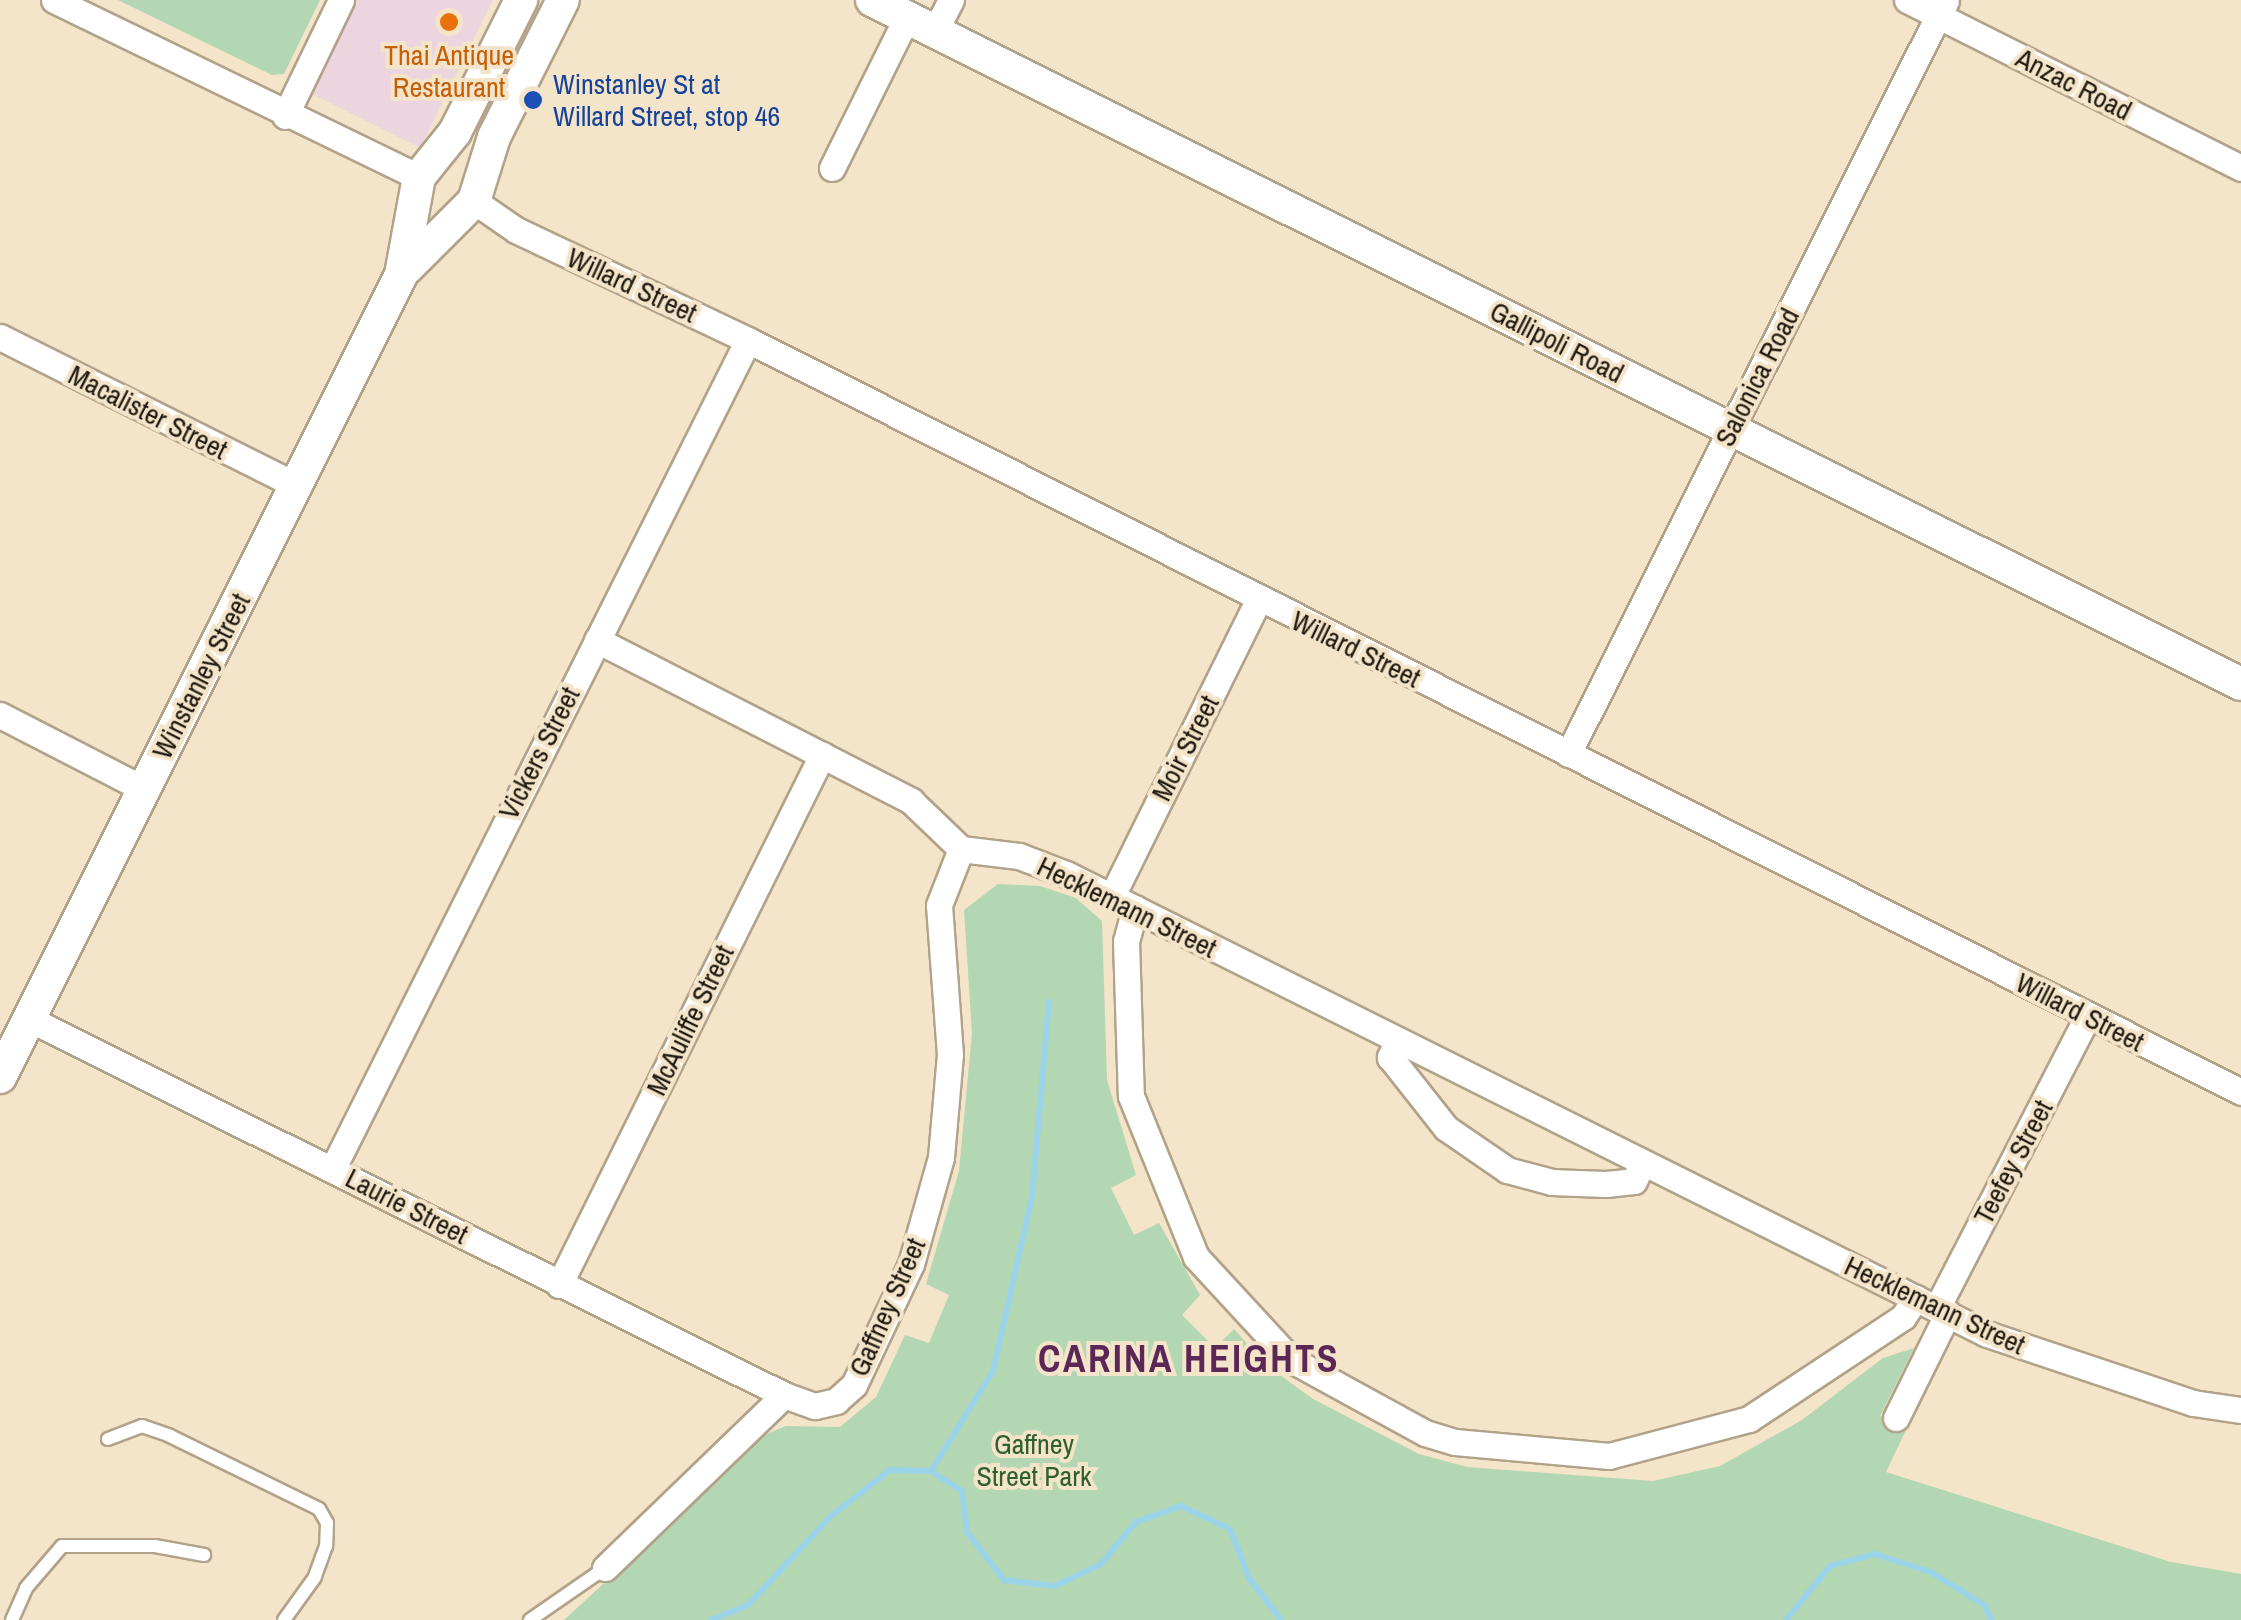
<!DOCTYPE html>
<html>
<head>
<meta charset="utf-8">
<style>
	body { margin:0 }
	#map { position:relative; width:2241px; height:1620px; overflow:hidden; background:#f4e4ca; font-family:"Archivo Narrow",sans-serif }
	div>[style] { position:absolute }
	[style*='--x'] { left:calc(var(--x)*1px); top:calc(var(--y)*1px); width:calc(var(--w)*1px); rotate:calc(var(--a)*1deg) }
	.commercial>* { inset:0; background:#edd5e0 }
	.green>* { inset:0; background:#b3d7b2 }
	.stream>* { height:6px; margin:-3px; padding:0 3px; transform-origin:3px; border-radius:3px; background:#9bd3e8 }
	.roads { filter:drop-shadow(2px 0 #b1a289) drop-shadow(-2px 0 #b1a289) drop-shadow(0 2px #b1a289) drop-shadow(0 -2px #b1a289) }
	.service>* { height:12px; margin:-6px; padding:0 6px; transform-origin:6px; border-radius:6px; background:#fff }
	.minor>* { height:25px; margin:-12.5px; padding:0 12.5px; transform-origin:12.5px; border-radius:12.5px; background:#fff }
	.tertiary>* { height:32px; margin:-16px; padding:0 16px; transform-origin:16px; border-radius:16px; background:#fff }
	.dots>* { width:28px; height:28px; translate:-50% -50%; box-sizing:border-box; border:5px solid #f4e4ca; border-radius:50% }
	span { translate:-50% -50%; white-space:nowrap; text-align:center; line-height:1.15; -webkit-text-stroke:8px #f4e4ca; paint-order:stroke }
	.food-label { font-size:28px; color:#c56008 }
	.transit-label { font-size:28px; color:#164399 }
	.left { translate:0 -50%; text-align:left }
	.street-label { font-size:28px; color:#1f1a10 }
	.park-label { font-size:28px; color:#2f602f }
	.district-label { font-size:38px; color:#5b2756; font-weight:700; letter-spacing:2.5px }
</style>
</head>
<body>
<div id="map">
	<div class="commercial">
		<div style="clip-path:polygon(358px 0,493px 0,420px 148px,312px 94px)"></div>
	</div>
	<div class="green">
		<div style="clip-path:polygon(118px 0,320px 0,284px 74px,272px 75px)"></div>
		<div style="clip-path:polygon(998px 884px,1040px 886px,1076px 898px,1102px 921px,1107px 1080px,1136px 1175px,1111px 1188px,1134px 1235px,1159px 1223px,1200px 1295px,1182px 1315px,1215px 1348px,1234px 1329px,1265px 1364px,1313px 1399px,1419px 1454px,1467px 1467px,1653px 1481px,1720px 1466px,1802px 1420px,1883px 1358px,1914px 1348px,1880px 1416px,1906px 1430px,1886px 1472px,2171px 1562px,2241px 1574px,2241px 1620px,564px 1620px,766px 1434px,786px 1426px,840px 1427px,876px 1397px,905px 1335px,929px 1343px,949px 1295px,926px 1284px,959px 1171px,972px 1033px,964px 910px)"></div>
	</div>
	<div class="stream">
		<div style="--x:931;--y:1471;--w:118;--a:-58.2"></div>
		<div style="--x:993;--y:1371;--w:179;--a:-77.4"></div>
		<div style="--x:1032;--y:1196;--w:195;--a:-85"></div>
		<div style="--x:711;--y:1620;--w:40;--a:-22"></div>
		<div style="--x:748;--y:1605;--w:122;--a:-47"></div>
		<div style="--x:831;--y:1516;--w:75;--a:-37.9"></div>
		<div style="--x:890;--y:1470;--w:41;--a:1.4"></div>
		<div style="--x:931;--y:1471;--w:37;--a:33"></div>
		<div style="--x:962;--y:1491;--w:41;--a:83"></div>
		<div style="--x:967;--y:1532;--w:61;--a:52.4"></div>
		<div style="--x:1004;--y:1580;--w:51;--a:6.7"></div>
		<div style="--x:1055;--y:1586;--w:51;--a:-25.6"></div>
		<div style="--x:1101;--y:1564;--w:55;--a:-50.2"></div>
		<div style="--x:1136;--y:1522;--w:48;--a:-19.6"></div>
		<div style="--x:1181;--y:1506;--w:54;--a:25.1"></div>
		<div style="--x:1230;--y:1529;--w:53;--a:68.8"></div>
		<div style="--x:1249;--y:1578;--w:53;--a:52.7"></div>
		<div style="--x:1786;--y:1620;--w:70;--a:-50.8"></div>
		<div style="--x:1830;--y:1566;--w:47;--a:-14.9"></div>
		<div style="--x:1875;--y:1554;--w:59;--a:17.8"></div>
		<div style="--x:1931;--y:1572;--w:62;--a:31.9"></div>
		<div style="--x:1984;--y:1605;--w:17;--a:62"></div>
	</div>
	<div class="roads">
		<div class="service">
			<div style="--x:108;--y:1439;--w:36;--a:-21"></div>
			<div style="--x:142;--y:1426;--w:28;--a:19"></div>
			<div style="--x:168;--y:1435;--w:168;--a:26.1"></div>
			<div style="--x:319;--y:1509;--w:16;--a:60"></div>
			<div style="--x:327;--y:1523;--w:23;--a:92"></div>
			<div style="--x:326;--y:1546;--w:33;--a:110"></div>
			<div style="--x:315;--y:1577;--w:53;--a:125.8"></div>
			<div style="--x:12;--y:1620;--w:35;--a:-66"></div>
			<div style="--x:26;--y:1588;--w:55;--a:-49.4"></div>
			<div style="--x:62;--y:1546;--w:93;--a:0"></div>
			<div style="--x:155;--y:1546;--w:50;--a:10.4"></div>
			<div style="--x:530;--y:1620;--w:91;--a:-34.7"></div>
		</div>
		<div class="minor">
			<div style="--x:54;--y:0;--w:406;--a:25.9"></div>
			<div style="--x:1907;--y:0;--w:374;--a:26.7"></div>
			<div style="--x:935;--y:31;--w:35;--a:-63"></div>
			<div style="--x:285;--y:116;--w:129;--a:-64.2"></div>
			<div style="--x:832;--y:168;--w:169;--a:-63.6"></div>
			<div style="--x:474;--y:201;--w:51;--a:34.6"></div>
			<div style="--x:516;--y:230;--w:257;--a:25.4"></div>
			<div style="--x:748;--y:340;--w:1672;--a:26.73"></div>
			<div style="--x:0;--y:337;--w:332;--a:26.6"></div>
			<div style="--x:597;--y:640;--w:353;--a:27.1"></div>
			<div style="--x:911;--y:801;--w:69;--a:43.8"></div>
			<div style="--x:961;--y:849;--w:58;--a:6.9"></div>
			<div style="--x:1019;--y:856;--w:50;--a:21"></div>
			<div style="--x:1066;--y:874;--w:1029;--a:26.54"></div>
			<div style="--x:1987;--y:1334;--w:217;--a:18.5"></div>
			<div style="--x:2193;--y:1403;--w:49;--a:8.3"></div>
			<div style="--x:0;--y:715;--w:162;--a:27.2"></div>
			<div style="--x:1568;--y:754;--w:843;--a:-63.37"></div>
			<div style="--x:1112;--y:896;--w:330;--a:-63.7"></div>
			<div style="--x:1135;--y:908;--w:34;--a:105"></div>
			<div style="--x:1126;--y:941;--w:155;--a:88.2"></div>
			<div style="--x:1131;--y:1096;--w:174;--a:68"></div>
			<div style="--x:1196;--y:1257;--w:139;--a:47.3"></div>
			<div style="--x:1290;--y:1359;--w:154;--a:28.7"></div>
			<div style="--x:1425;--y:1433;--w:31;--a:17"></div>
			<div style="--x:1455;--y:1442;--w:155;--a:5.2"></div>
			<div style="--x:1609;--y:1456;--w:145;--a:-14.8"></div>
			<div style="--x:1749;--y:1419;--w:185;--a:-33.5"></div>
			<div style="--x:1903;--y:1317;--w:23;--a:-56"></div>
			<div style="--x:29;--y:1019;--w:843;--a:26.47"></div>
			<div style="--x:1397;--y:1042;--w:17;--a:115"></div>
			<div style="--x:1390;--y:1057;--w:90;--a:51.7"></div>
			<div style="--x:1446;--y:1128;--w:74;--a:34.5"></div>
			<div style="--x:1507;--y:1170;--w:47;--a:14.9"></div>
			<div style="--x:1552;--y:1182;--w:54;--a:2.1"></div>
			<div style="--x:1606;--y:1184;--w:28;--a:-6"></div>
			<div style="--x:1634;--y:1181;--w:19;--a:-65"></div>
			<div style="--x:333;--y:1168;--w:926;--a:-63.38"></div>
			<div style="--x:559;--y:1285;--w:592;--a:-63.61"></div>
			<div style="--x:1937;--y:1308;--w:329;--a:-62.7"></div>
			<div style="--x:1896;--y:1418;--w:117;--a:-63.7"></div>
			<div style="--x:605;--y:1568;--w:249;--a:-44"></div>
			<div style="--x:784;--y:1395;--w:33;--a:20"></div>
			<div style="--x:815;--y:1406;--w:22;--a:-13"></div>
			<div style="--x:836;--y:1401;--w:24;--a:-42"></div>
			<div style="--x:854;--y:1385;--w:134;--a:-64.8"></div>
			<div style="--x:911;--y:1264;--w:111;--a:-74.3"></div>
			<div style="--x:941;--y:1157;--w:102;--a:-85"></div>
			<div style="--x:950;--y:1055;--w:150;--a:-94.2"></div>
			<div style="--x:939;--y:905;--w:60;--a:-68.6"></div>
		</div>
		<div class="tertiary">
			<div style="--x:872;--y:0;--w:1530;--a:26.55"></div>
			<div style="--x:407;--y:268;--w:95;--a:-45"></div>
			<div style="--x:474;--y:201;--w:67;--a:-72.6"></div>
			<div style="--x:494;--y:137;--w:153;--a:-63.3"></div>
			<div style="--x:0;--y:1077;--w:897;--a:-63.43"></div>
			<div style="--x:401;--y:275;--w:100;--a:-79.6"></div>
			<div style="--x:419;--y:177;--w:58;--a:-51.3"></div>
			<div style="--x:455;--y:132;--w:148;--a:-63.4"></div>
		</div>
	</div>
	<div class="dots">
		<div style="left:449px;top:22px;background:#e8710a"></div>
		<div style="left:533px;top:100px;background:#1a4fb4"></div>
	</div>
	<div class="food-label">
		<span style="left:449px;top:71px">Thai Antique<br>Restaurant</span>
	</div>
	<div class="transit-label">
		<span class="left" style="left:553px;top:100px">Winstanley St at<br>Willard Street, stop 46</span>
	</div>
	<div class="street-label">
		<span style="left:2074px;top:84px;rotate:27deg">Anzac Road</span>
		<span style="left:632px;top:285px;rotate:25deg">Willard Street</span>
		<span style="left:1557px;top:342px;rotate:27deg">Gallipoli Road</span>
		<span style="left:1757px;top:377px;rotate:-63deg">Salonica Road</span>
		<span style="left:148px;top:412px;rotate:27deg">Macalister Street</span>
		<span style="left:1356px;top:649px;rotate:26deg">Willard Street</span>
		<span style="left:201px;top:676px;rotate:-63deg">Winstanley Street</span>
		<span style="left:1185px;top:748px;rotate:-63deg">Moir Street</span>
		<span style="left:539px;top:753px;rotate:-63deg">Vickers Street</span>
		<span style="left:1127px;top:907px;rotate:26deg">Hecklemann Street</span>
		<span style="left:2080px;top:1012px;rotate:27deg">Willard Street</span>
		<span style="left:690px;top:1020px;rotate:-64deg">McAuliffe Street</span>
		<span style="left:2013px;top:1162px;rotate:-62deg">Teefey Street</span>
		<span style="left:407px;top:1206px;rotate:27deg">Laurie Street</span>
		<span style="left:1935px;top:1305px;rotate:25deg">Hecklemann Street</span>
		<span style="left:887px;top:1307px;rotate:-66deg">Gaffney Street</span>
	</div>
	<div class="park-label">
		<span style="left:1034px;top:1460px">Gaffney<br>Street Park</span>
	</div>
	<div class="district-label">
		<span style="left:1189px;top:1359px">CARINA HEIGHTS</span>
	</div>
</div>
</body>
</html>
